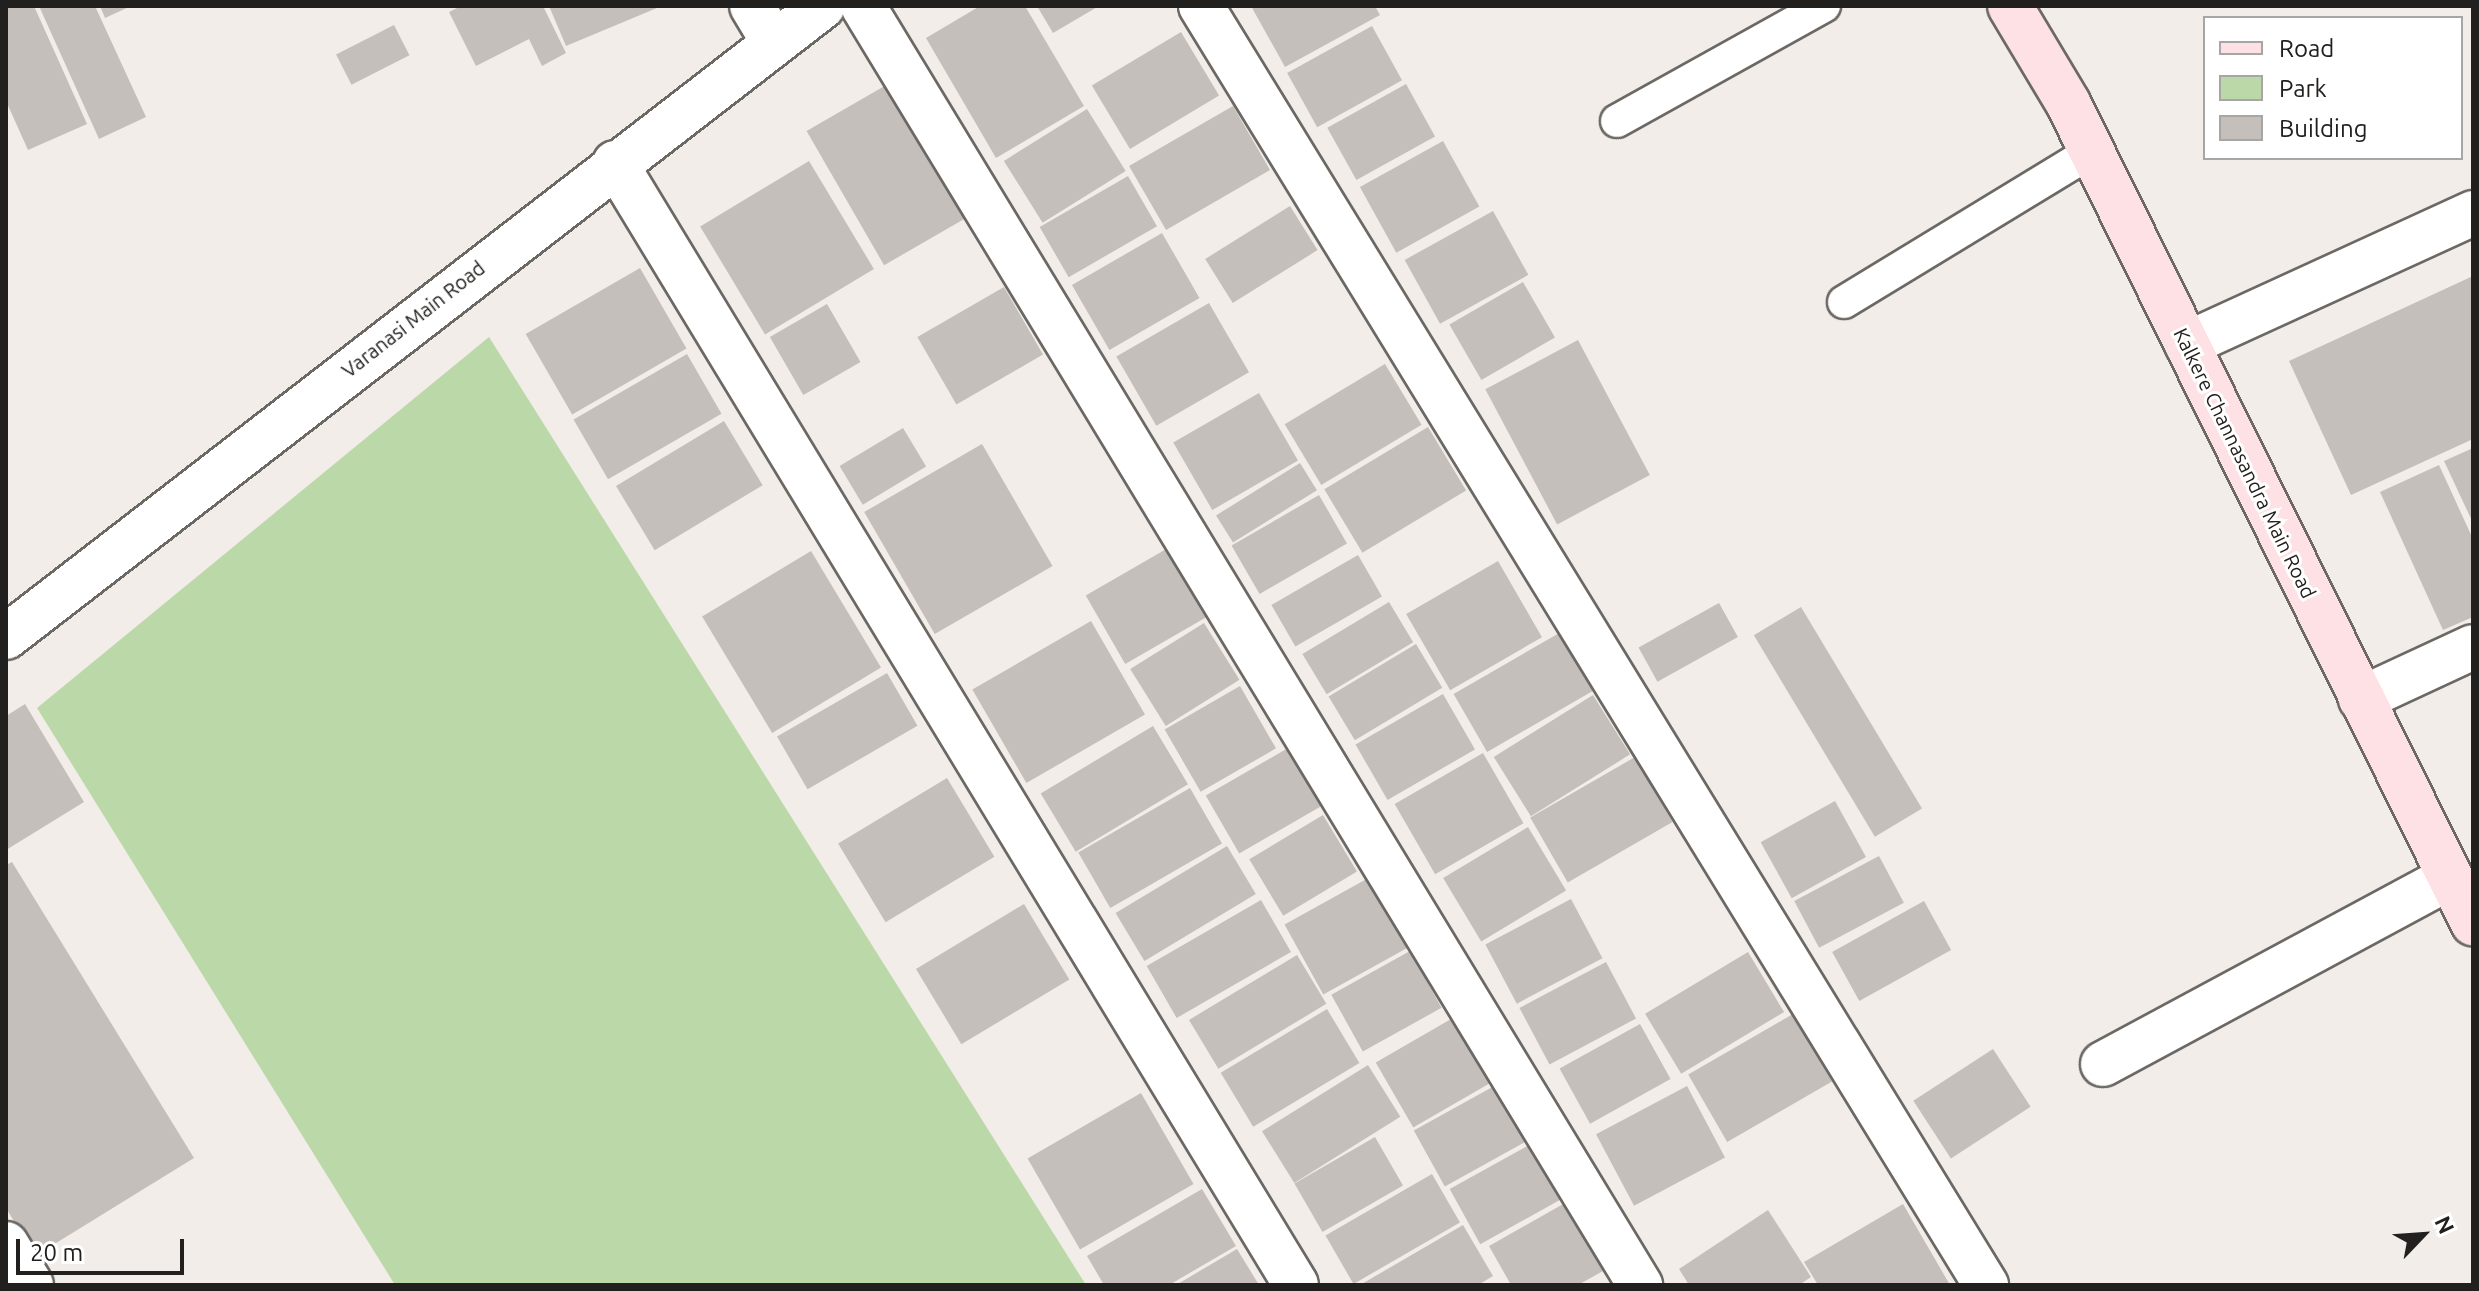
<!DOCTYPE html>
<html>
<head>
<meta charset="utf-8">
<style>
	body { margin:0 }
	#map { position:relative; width:2479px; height:1291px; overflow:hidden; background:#f2ede8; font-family:Ubuntu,sans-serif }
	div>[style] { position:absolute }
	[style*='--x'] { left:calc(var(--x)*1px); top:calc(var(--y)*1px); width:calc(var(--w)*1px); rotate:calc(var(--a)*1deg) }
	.green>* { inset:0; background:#bbd8a8 }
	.building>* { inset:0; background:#c5bfbc; transform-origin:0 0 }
	.roads { filter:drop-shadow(2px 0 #6c6864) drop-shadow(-2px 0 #6c6864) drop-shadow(0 2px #6c6864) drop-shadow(0 -2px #6c6864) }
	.service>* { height:32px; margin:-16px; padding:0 16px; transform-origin:16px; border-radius:16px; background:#fff }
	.minor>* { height:44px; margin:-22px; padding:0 22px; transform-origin:22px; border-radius:22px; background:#fff }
	.tertiary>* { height:44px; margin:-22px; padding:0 22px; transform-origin:22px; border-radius:22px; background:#fff }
	.secondary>* { height:44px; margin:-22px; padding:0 22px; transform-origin:22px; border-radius:22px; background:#fde1e4 }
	span { translate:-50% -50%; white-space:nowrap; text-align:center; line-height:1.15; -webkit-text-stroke:6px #fff; paint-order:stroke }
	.street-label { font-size:20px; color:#22201e }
	.frame { position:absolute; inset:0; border:8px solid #22201e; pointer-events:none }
	.legend { position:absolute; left:2203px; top:16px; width:260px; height:144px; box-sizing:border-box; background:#fff; border:2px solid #a7a6a5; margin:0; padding:10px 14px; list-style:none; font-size:24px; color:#22201e }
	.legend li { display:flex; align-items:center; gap:16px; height:40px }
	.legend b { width:40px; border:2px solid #a7a6a5 }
	.north { position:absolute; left:2383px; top:1195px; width:80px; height:80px; -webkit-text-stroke:6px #fff; paint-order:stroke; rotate:65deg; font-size:22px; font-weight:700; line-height:32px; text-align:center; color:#22201e }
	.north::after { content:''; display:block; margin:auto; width:28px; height:36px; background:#22201e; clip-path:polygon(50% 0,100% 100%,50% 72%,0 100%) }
	.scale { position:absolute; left:16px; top:1239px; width:168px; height:36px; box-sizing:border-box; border:4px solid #22201e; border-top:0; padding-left:10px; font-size:24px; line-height:28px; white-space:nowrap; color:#22201e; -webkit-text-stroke:6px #fff; paint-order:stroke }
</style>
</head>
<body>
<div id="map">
	<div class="green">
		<div style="clip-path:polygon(489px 337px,1086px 1285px,395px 1285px,37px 708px)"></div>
	</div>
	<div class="building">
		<div style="clip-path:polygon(6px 6px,34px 6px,87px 124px,28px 150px,6px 101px)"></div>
		<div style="clip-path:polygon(39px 6px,95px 6px,146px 117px,99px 139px)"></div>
		<div style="clip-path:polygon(100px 6px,131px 6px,105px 18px)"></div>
		<div style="clip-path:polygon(461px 6px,543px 6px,566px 53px,542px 66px,529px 39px,476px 66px,449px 12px)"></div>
		<div style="clip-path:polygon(549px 6px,656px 6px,657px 8px,566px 46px)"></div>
		<div style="clip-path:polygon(980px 6px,1025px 6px,1084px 106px,996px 158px,926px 38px)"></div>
		<div style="clip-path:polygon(1037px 6px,1099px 6px,1053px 33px)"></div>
		<div style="clip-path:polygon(1251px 6px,1375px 6px,1380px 15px,1285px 67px)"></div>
		<div style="left:394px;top:25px;width:34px;height:65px;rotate:63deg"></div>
		<div style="left:1372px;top:26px;width:62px;height:97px;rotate:61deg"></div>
		<div style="left:1181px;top:32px;width:74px;height:104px;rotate:59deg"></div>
		<div style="left:888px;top:84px;width:155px;height:94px;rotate:60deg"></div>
		<div style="left:1406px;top:84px;width:60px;height:90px;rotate:61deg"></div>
		<div style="left:1233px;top:106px;width:74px;height:120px;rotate:60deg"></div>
		<div style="left:1087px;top:109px;width:73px;height:98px;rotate:58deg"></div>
		<div style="left:1443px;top:141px;width:75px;height:95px;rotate:61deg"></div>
		<div style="left:809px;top:161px;width:126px;height:127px;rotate:59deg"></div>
		<div style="left:1128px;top:176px;width:58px;height:102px;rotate:60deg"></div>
		<div style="left:1290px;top:206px;width:52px;height:100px;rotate:58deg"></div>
		<div style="left:1493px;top:211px;width:73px;height:101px;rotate:61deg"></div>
		<div style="left:1162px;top:233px;width:75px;height:104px;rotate:60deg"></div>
		<div style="left:640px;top:268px;width:93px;height:132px;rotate:60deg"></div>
		<div style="clip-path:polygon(2473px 276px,2473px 439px,2351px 495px,2289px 361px)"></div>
		<div style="left:1523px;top:282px;width:64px;height:85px;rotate:60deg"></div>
		<div style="left:1004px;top:287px;width:78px;height:100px;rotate:60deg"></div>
		<div style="left:1209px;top:303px;width:80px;height:107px;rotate:60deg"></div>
		<div style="left:827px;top:304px;width:67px;height:66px;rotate:60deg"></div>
		<div style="left:1578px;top:340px;width:153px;height:105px;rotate:62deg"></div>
		<div style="left:687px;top:354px;width:69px;height:131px;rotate:60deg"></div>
		<div style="left:1385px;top:364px;width:71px;height:117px;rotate:59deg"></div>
		<div style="left:1259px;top:393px;width:78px;height:99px;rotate:60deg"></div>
		<div style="left:724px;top:421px;width:75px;height:126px;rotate:59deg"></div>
		<div style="left:1428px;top:427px;width:74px;height:121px;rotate:59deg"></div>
		<div style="left:903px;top:428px;width:45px;height:74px;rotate:59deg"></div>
		<div style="left:982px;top:444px;width:141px;height:136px;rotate:60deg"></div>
		<div style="clip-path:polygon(2473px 448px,2473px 523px,2444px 461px)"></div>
		<div style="left:1300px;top:463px;width:32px;height:99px;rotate:58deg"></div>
		<div style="clip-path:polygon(2439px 465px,2473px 539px,2473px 617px,2443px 630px,2380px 492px)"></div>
		<div style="left:1319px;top:495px;width:56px;height:101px;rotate:60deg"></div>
		<div style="left:1168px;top:548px;width:79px;height:95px;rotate:60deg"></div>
		<div style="left:811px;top:551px;width:136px;height:127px;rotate:59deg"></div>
		<div style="left:1358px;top:555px;width:48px;height:100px;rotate:60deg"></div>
		<div style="left:1498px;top:561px;width:88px;height:106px;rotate:60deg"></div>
		<div style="left:1389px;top:602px;width:47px;height:101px;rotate:59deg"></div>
		<div style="left:1719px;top:603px;width:39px;height:92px;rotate:61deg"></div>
		<div style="left:1801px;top:607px;width:235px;height:55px;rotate:59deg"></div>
		<div style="left:1091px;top:621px;width:108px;height:137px;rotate:60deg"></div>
		<div style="left:1204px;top:623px;width:67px;height:87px;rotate:58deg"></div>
		<div style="left:1561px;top:632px;width:67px;height:124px;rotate:60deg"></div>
		<div style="left:1416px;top:644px;width:51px;height:102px;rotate:59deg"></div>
		<div style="left:887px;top:673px;width:61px;height:127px;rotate:60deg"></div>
		<div style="left:1240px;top:686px;width:72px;height:87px;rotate:60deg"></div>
		<div style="left:1443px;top:694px;width:64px;height:101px;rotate:60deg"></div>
		<div style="left:1593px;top:695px;width:70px;height:117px;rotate:58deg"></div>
		<div style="clip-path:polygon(25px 704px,84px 802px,6px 850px,6px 716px)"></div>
		<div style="left:1153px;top:726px;width:68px;height:131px;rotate:59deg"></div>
		<div style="left:1288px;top:748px;width:67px;height:95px;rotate:60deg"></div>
		<div style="left:1483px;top:753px;width:81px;height:102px;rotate:60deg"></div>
		<div style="left:1635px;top:757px;width:75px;height:121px;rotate:60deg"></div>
		<div style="left:947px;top:778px;width:92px;height:127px;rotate:59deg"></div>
		<div style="left:1190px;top:788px;width:64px;height:129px;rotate:60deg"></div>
		<div style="left:1835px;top:801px;width:64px;height:85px;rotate:61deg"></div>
		<div style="left:1323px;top:815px;width:66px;height:86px;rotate:59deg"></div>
		<div style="left:1528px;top:827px;width:74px;height:99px;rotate:59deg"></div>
		<div style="left:1227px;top:846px;width:56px;height:130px;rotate:59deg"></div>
		<div style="left:1879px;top:856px;width:53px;height:96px;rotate:62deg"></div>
		<div style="clip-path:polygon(12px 862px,194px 1158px,35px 1256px,6px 1208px,6px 865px)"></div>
		<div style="left:1372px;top:876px;width:80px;height:100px;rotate:61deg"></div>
		<div style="left:1571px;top:899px;width:67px;height:97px;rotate:62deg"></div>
		<div style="left:1261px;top:900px;width:60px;height:132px;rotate:60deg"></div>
		<div style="left:1924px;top:901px;width:56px;height:105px;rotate:61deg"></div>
		<div style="left:1024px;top:904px;width:88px;height:126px;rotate:59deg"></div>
		<div style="left:1410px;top:951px;width:65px;height:90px;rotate:61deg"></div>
		<div style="left:1748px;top:952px;width:70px;height:120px;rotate:59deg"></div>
		<div style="left:1297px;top:955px;width:57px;height:126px;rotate:59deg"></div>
		<div style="left:1606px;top:962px;width:64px;height:98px;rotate:62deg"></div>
		<div style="left:1327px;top:1009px;width:63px;height:124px;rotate:59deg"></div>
		<div style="left:1793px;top:1014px;width:78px;height:121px;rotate:60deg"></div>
		<div style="left:1458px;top:1015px;width:75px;height:95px;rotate:60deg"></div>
		<div style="left:1640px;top:1024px;width:63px;height:92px;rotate:61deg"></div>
		<div style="left:1993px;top:1049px;width:69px;height:95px;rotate:57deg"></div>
		<div style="left:1368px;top:1065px;width:61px;height:125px;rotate:58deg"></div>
		<div style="left:1496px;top:1085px;width:64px;height:94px;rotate:61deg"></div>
		<div style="left:1687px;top:1086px;width:81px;height:103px;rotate:62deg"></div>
		<div style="left:1141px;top:1093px;width:105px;height:131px;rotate:60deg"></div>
		<div style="left:1375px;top:1137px;width:56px;height:93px;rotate:60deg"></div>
		<div style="left:1531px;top:1144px;width:63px;height:93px;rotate:61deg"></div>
		<div style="left:1432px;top:1174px;width:56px;height:123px;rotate:60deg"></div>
		<div style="clip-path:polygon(1202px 1189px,1236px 1246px,1169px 1285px,1104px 1285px,1087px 1256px)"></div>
		<div style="clip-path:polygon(1565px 1203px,1603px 1271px,1578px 1285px,1511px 1285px,1489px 1246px)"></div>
		<div style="clip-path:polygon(1903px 1204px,1950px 1285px,1818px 1285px,1804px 1262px)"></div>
		<div style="clip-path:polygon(1768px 1210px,1811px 1277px,1799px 1285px,1689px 1285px,1679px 1269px)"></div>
		<div style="clip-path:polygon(1463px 1225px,1493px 1276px,1478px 1285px,1360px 1285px)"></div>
		<div style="clip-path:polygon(1237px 1249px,1259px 1285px,1176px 1285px)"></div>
	</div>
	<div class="roads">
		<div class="service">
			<div style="--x:1617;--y:121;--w:237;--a:-29.1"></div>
			<div style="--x:1844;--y:302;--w:290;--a:-31.3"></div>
		</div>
		<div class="minor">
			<div style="--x:752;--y:6;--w:41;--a:59"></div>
			<div style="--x:863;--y:6;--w:1497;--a:58.72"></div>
			<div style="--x:1201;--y:6;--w:1501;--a:58.46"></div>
			<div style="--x:615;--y:163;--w:1312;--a:58.74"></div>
			<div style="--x:2187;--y:344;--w:315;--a:-24.6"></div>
			<div style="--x:2361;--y:699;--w:123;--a:-24.9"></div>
			<div style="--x:2103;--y:1064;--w:393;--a:-28.3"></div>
			<div style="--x:6;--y:1244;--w:48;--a:58.6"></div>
		</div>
		<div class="tertiary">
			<div style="--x:6;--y:637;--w:1032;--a:-37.68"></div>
		</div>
		<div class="secondary">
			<div style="--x:2010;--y:6;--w:113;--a:59.1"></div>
			<div style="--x:2068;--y:103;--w:915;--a:63.72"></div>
		</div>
	</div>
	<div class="street-label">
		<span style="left:413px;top:319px;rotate:-38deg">Varanasi Main Road</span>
		<span style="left:2245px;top:463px;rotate:64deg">Kalkere Channasandra Main Road</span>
	</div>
	<div class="frame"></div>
	<ul class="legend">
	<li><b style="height:10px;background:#fde1e4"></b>Road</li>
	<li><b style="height:22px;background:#bbd8a8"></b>Park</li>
	<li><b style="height:22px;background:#c5bfbc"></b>Building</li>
	</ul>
	<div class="north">N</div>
	<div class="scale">20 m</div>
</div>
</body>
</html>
